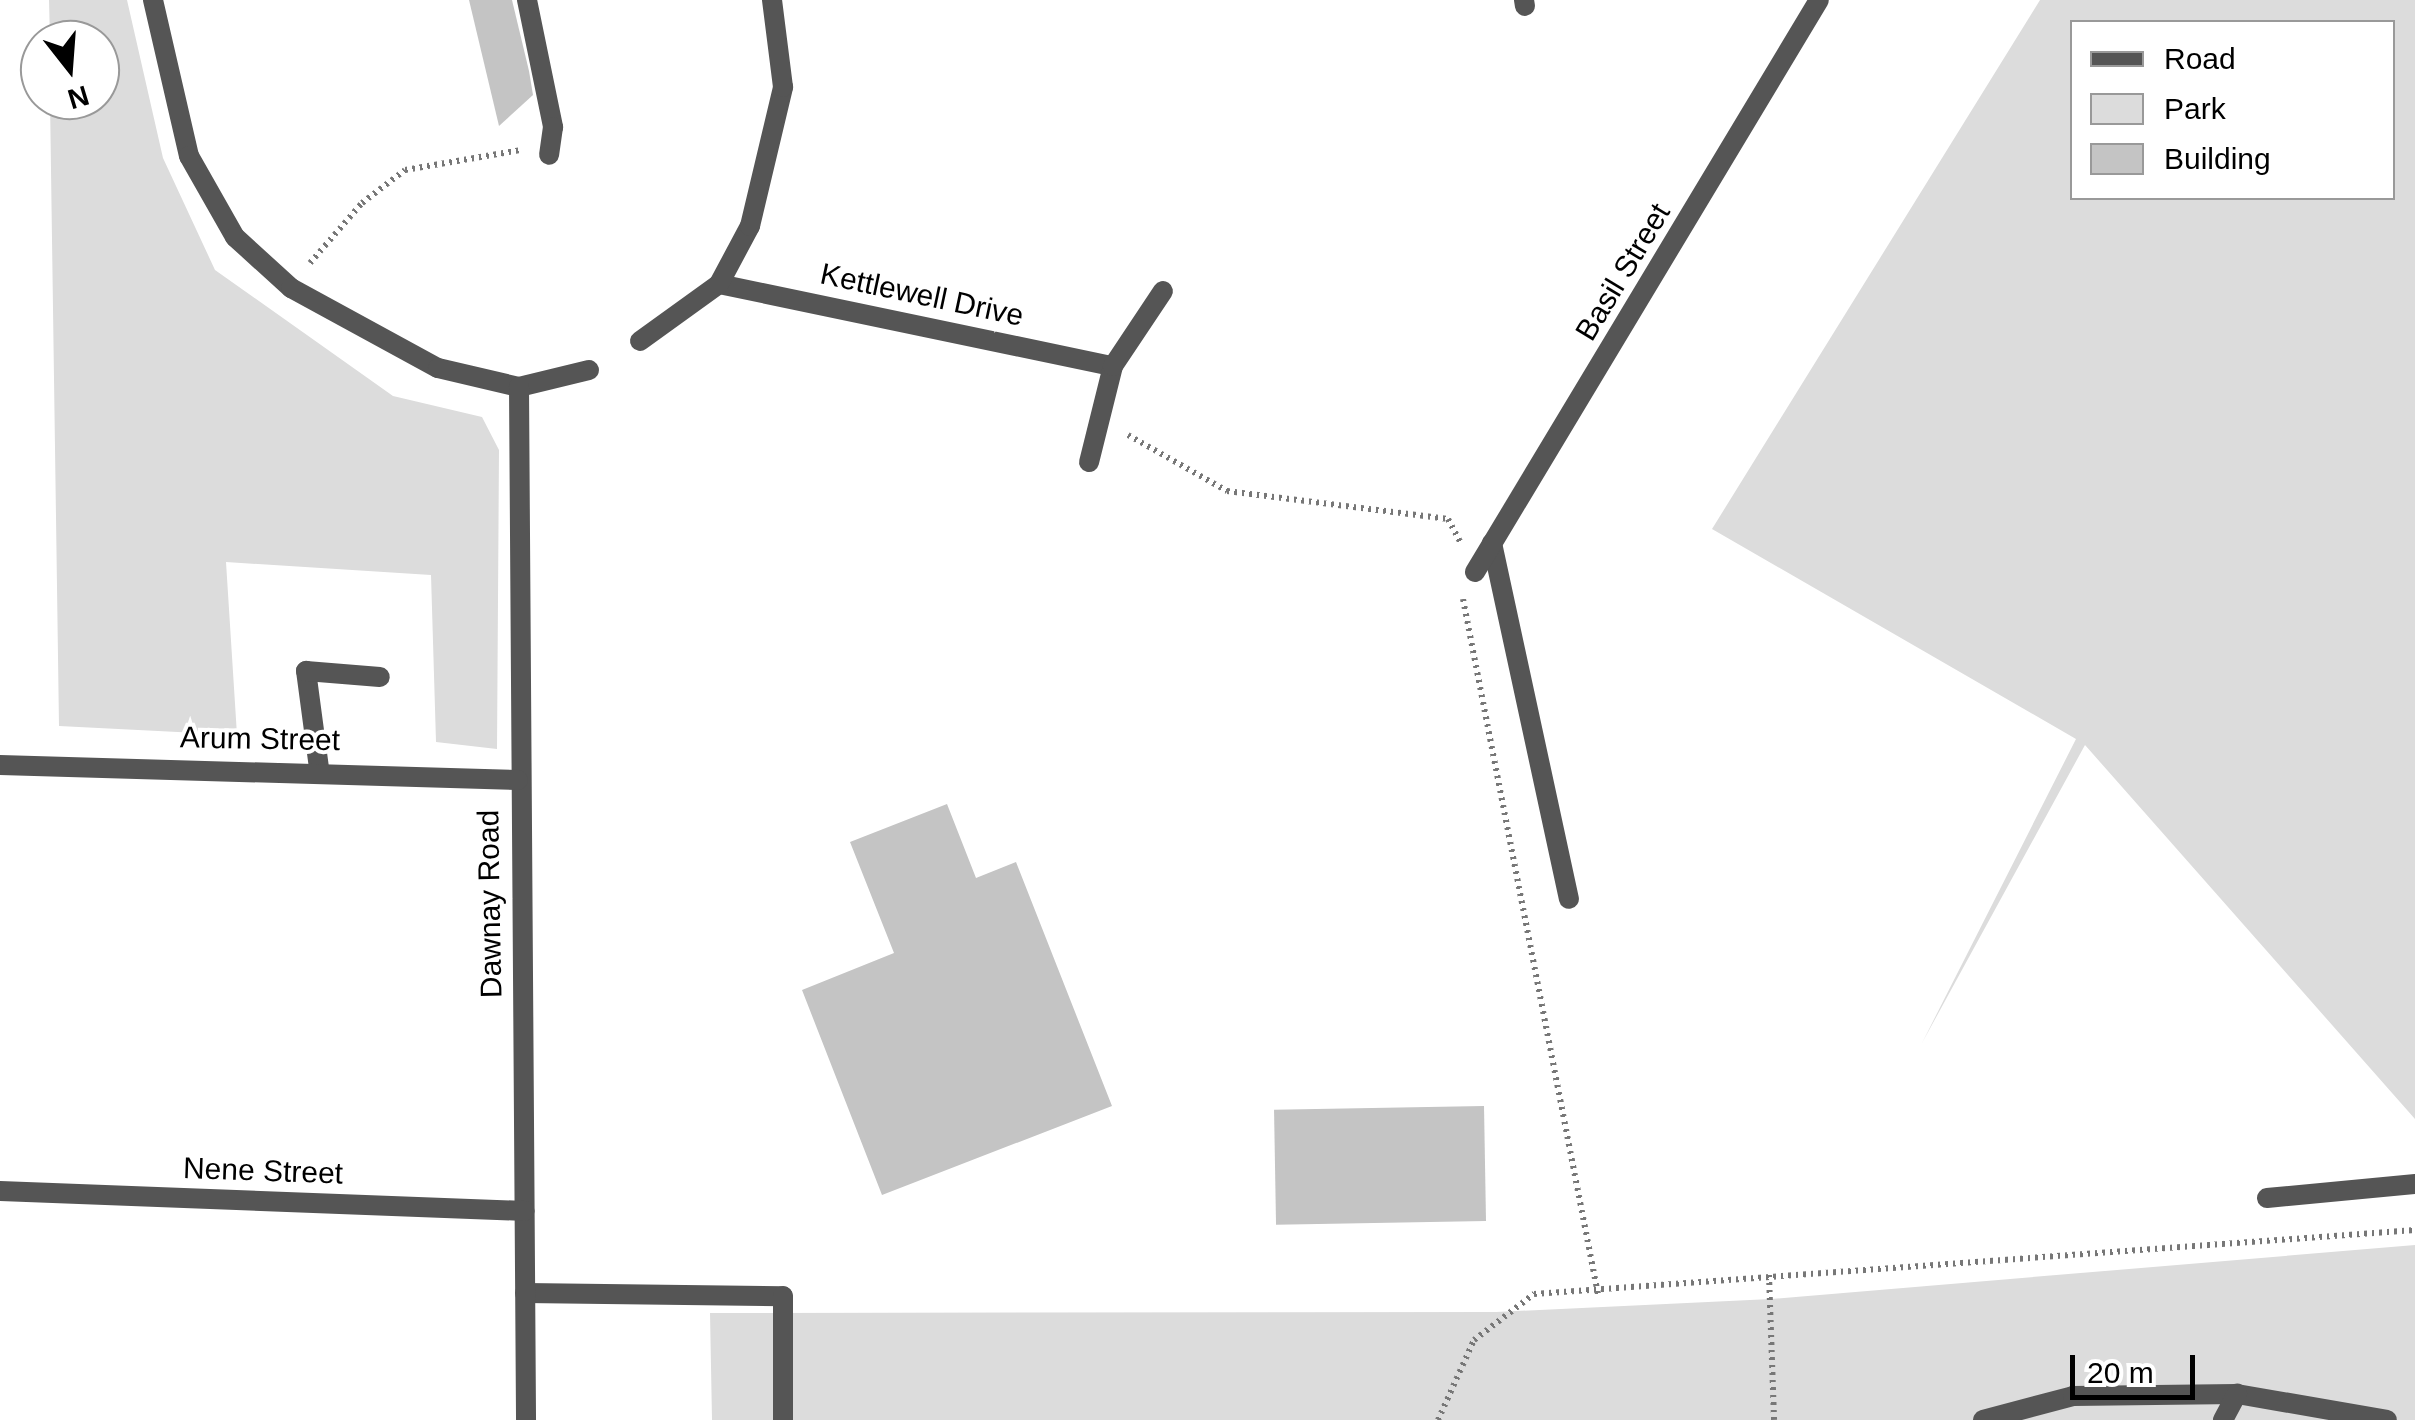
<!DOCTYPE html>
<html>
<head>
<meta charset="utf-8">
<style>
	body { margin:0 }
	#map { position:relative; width:2415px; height:1420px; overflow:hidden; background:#fff; font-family:Arial,sans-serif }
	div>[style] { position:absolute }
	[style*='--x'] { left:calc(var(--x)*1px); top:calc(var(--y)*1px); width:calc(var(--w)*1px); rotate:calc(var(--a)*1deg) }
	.green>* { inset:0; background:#dcdcdc }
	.building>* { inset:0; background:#c4c4c4; transform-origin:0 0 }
	.path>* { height:6px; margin-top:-3px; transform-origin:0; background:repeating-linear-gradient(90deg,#777 0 2.5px,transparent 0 7.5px) }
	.service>* { height:20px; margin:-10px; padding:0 10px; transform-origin:10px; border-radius:10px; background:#555 }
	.pedestrian>* { height:20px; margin:-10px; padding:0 10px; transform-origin:10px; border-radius:10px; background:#555 }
	.minor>* { height:20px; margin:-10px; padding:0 10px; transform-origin:10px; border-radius:10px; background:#555 }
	span { translate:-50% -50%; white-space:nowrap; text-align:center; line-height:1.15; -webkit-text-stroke:8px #fff; paint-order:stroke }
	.street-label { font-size:30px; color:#000 }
	.legend { position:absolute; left:2070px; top:20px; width:325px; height:180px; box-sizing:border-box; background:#fff; border:2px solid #999; margin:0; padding:12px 18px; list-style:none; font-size:30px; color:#000 }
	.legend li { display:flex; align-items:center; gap:20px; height:50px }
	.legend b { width:50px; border:2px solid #999 }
	.north { position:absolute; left:20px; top:20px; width:100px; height:100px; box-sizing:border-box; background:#fff; border:2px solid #999; border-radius:50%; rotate:163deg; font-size:28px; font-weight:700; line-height:40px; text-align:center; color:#000 }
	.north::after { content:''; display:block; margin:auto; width:35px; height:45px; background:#000; clip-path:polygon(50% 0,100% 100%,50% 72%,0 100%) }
	.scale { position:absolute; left:2070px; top:1355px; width:125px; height:45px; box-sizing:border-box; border:5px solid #000; border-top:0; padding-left:12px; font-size:30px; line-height:35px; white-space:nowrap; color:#000; -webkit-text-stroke:8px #fff; paint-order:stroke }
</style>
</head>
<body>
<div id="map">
	<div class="green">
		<div style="clip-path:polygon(49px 0,127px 0,163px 158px,215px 270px,393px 396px,482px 417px,499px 450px,497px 749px,436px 742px,431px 575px,226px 562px,237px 735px,59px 726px,50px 100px,100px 100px,100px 40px,50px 40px)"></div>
		<div style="clip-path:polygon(evenodd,2040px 0,2415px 0,2415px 1119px,2085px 745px,1922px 1043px,2076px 739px,1712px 529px,2040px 0,2072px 22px,2392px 22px,2392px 198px,2072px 198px,2072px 22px)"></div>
		<div style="clip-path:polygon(2415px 1245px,2415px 1420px,712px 1420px,710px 1313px,1496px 1312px,1771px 1299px)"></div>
	</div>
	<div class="building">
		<div style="clip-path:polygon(469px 0,512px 0,529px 71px,533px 95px,499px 126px)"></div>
		<div style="clip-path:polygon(947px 804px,976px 878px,1016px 862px,1112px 1106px,882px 1195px,802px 990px,894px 953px,850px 842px)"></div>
		<div style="left:1484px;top:1106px;width:115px;height:210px;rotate:89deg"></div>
	</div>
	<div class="path">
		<div style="--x:310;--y:263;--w:79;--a:-49.1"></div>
		<div style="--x:362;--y:203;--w:54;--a:-37.5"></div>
		<div style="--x:405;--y:170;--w:118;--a:-9.8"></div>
		<div style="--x:1128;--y:435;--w:114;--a:29.5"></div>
		<div style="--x:1227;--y:491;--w:223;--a:7.2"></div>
		<div style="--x:1448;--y:519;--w:26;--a:62"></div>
		<div style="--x:1463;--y:599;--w:708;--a:79.01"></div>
		<div style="--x:1769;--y:1275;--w:145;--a:88"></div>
		<div style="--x:1438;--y:1420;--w:88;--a:-65.8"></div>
		<div style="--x:1474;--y:1340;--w:76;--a:-37.5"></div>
		<div style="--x:1534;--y:1294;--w:883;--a:-4.15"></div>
	</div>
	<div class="service">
		<div style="--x:1492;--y:543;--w:364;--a:77.8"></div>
		<div style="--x:319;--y:768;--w:98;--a:-97.6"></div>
		<div style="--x:306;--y:671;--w:74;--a:4.6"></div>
		<div style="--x:2267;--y:1198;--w:149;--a:-5.4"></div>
		<div style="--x:525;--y:1293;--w:258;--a:0.7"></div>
		<div style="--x:783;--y:1296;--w:124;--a:90"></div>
	</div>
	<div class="pedestrian">
		<div style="--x:1983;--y:1420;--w:93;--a:-14.9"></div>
		<div style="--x:2073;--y:1396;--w:164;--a:-0.7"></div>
		<div style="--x:2237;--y:1394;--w:152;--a:9.8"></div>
		<div style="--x:2223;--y:1420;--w:30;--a:-62"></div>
	</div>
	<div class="minor">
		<div style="--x:153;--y:0;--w:160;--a:77"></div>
		<div style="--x:189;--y:156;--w:93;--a:60.4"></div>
		<div style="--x:235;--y:237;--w:76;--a:42.3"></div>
		<div style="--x:291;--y:288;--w:167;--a:28.6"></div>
		<div style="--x:438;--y:368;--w:83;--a:13.2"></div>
		<div style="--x:519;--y:387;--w:72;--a:-13.7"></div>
		<div style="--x:527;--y:0;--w:130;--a:78.4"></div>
		<div style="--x:553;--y:127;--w:28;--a:98"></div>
		<div style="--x:1524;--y:0;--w:6;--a:81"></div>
		<div style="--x:719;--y:284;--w:402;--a:11.8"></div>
		<div style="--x:1113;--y:366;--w:99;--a:104"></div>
		<div style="--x:640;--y:341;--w:97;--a:-35.8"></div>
		<div style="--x:719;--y:284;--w:66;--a:-61.9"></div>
		<div style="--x:750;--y:226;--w:143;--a:-76.6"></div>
		<div style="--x:783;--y:87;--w:88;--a:-97.2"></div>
		<div style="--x:1113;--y:366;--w:90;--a:-56.3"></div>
		<div style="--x:519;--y:387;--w:1033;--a:89.61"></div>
		<div style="--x:1475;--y:572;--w:667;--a:-58.98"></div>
		<div style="--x:0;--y:765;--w:518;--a:1.66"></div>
		<div style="--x:0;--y:1191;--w:525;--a:2.18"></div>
	</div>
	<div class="street-label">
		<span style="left:1623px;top:272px;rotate:-59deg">Basil Street</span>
		<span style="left:922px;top:295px;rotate:12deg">Kettlewell Drive</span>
		<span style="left:260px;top:739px;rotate:1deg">Arum Street</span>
		<span style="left:490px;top:904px;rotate:-91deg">Dawnay Road</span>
		<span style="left:263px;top:1171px;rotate:2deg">Nene Street</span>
	</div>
	<ul class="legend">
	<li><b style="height:12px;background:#555"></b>Road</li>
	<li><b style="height:28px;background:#dcdcdc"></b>Park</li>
	<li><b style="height:28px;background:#c4c4c4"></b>Building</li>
	</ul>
	<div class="north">N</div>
	<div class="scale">20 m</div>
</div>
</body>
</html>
